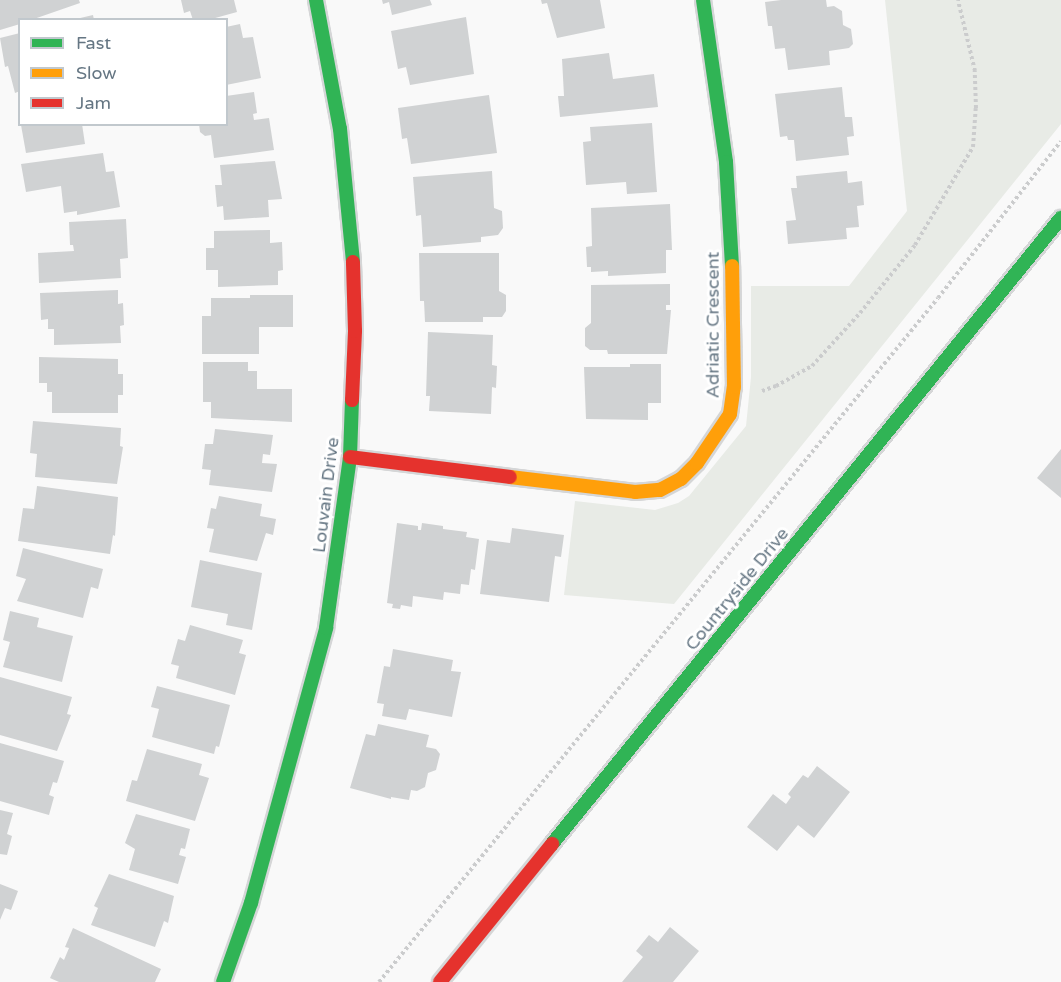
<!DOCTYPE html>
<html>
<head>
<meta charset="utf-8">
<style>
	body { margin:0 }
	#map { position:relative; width:1061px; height:982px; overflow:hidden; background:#f9f9f9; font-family:"Varela Round",sans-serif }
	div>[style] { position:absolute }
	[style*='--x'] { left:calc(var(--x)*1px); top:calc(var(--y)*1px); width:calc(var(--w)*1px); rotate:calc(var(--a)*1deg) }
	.green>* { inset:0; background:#e8ebe6 }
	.building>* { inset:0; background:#d0d2d3 }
	.path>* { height:4px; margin-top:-2px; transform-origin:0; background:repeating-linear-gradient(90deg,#cbcccd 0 3px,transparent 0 6px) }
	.roads { filter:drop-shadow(2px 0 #d5d6d7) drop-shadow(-2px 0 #d5d6d7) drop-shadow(0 2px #d5d6d7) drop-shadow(0 -2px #d5d6d7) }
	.fast>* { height:14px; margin:-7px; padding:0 7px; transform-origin:7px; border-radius:7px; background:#30b455 }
	.slow>* { height:14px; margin:-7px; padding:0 7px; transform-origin:7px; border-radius:7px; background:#ff9f0a }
	.jam>* { height:14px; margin:-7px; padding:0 7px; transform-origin:7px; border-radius:7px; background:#e5322d }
	span { translate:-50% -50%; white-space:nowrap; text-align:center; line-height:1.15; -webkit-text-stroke:6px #fff; paint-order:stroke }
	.street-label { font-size:18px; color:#657683 }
	.legend { position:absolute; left:18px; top:18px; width:210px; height:108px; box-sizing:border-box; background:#fff; border:2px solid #c1c8cd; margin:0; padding:8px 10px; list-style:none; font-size:18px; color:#657683 }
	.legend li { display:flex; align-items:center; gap:12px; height:30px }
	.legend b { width:30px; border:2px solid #c1c8cd }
</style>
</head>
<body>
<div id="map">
	<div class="green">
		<div style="clip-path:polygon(885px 0,1061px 0,1061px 124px,674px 604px,564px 595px,575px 501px,655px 510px,678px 503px,689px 496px,746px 426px,751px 377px,751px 286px,849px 286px,907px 211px)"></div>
	</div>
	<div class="building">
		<div style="clip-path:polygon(0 0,79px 0,80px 3px,31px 20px,20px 20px,20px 24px,0 30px)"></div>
		<div style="clip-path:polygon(181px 0,234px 0,237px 12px,208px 20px,193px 20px,190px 11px,184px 13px)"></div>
		<div style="clip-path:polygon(382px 0,430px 0,432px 5px,392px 15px,389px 2px,383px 4px)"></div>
		<div style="clip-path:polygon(541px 0,600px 0,605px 28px,557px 38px,547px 3px,542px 4px)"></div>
		<div style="clip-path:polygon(781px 0,826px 0,827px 7px,834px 6px,842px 11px,843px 25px,851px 29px,853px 44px,849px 48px,829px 51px,830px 65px,788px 70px,785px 48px,775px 49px,772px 26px,768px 26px,765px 2px)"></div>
		<div style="clip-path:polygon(93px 15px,94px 20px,76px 20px,76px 19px)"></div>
		<div style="clip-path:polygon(466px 17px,474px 74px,410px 85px,406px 67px,398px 69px,391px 31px)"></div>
		<div style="clip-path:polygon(240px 24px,243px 38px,253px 37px,261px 78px,226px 85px,226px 27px)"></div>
		<div style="clip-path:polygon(20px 33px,20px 91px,15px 93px,8px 66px,5px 67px,0 38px)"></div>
		<div style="clip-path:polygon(609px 53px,613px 79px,654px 74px,658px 107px,560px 117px,558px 96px,564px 96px,562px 59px)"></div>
		<div style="clip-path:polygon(842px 87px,845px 117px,852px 117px,854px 136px,847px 137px,849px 155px,796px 161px,794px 140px,788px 140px,787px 136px,780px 137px,775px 94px)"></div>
		<div style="clip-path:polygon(254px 92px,257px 113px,253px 114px,254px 120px,269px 118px,274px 150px,214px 158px,211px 135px,205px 136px,200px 132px,199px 124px,226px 124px,226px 96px)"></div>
		<div style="clip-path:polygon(489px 95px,497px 153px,411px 164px,407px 138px,402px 139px,398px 108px)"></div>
		<div style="clip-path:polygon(652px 123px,657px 192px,627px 194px,626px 182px,586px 185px,583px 142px,591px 141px,590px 127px)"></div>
		<div style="clip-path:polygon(82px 124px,85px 144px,26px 153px,21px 125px)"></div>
		<div style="clip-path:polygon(103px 153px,106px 172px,114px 171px,120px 207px,77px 215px,77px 211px,64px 213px,61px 186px,26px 192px,21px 164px)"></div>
		<div style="clip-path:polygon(275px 161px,282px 199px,268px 200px,269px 217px,224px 220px,223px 206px,217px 207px,215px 185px,222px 185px,220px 165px)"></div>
		<div style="clip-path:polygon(492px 171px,494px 208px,502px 211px,503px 228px,498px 235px,481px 237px,481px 242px,423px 247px,421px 215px,416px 216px,413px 177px)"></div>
		<div style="clip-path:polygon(847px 171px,848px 183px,862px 181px,864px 205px,857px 206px,859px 227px,846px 228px,847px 239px,788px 244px,786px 221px,796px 220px,791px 188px,797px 188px,796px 176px)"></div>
		<div style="clip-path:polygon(670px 204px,672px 250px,666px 250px,666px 273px,608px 276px,608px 271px,591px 272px,591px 267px,587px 267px,586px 247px,592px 246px,591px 208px)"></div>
		<div style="clip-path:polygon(126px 219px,128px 258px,120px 259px,121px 278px,39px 283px,38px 253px,74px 251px,73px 245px,70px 245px,69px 222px)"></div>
		<div style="clip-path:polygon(270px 230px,270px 243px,282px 242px,283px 270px,278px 271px,278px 285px,218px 287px,218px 270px,206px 270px,206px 248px,214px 248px,214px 231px)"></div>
		<div style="clip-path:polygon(419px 253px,499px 253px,499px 291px,506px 295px,506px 311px,502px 317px,483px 317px,483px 322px,425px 322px,424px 301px,420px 301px)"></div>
		<div style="clip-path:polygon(670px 284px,670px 305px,666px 305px,666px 310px,671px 310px,667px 354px,608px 354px,607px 350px,590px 350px,585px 346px,585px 328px,591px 323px,591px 285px)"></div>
		<div style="clip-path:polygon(118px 290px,118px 304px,123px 303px,124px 325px,120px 326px,121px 343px,54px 345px,54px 329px,48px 329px,48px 319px,41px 320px,40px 293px)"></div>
		<div style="clip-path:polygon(250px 295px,293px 295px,293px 327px,259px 327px,259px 354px,202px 354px,202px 316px,211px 316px,211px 298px,250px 298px)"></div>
		<div style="clip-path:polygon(428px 332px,493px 335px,492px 365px,497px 366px,496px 388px,492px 387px,491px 414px,429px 411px,430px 396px,426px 396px)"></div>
		<div style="clip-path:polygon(39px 357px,118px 359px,118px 374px,123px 374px,123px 395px,118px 395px,118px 413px,52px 413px,52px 392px,47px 392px,47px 383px,39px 383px)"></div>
		<div style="clip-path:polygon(203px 362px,248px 362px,248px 371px,257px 371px,257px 389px,292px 389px,292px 422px,211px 418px,211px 402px,203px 402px)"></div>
		<div style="clip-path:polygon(630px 364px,661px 364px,661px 403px,648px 403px,648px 420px,586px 419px,584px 367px,630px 367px)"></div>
		<div style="clip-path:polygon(33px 421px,121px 428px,120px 446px,123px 447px,117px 484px,35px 477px,37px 454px,30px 453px)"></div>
		<div style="clip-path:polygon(215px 429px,273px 435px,270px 455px,263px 454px,262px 463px,277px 464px,272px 492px,209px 485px,211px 470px,202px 469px,205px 444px,213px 444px)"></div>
		<div style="clip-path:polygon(1061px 449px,1061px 498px,1037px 478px)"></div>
		<div style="clip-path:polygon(37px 486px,118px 497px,115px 536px,113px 535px,110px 554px,18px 541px,23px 508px,34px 509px)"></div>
		<div style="clip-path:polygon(219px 496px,262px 504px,260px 516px,276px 519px,273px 535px,266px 533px,257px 561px,209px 552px,214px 529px,207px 528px,211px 508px,216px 509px)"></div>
		<div style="clip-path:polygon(397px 523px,418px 526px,418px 530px,421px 530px,422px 523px,443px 526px,443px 529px,467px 532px,466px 537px,479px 539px,475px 570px,471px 569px,469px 585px,461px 584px,460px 594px,444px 592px,443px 600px,413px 596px,412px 607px,401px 605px,400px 609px,392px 608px,393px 604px,387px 603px)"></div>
		<div style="clip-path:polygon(512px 528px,564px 535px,561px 557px,555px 556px,549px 602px,480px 594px,487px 540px,510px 543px)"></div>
		<div style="clip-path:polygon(23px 548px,103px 569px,98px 589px,91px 587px,83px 618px,17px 601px,26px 579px,16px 576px)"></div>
		<div style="clip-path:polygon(200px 560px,262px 573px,252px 630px,226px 625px,228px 614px,191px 607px)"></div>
		<div style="clip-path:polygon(10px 611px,39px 618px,37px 627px,73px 636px,62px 682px,3px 667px,10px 642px,3px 640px)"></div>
		<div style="clip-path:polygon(190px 625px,243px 640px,239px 653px,246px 655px,235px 695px,176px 678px,179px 666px,171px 664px,178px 639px,185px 641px)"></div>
		<div style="clip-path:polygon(393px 649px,453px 660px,451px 671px,461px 672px,452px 717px,409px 709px,406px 720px,382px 716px,384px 704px,377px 703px,384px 666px,390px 667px)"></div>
		<div style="clip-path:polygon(0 677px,72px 697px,67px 714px,71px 715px,57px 751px,0 735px)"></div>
		<div style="clip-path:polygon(157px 686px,230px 705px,219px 747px,216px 746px,214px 754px,152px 737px,159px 709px,151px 707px)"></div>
		<div style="clip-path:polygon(378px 724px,429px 735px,426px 747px,436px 749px,440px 754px,436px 770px,428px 773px,425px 787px,417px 791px,411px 790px,409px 800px,391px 797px,391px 799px,350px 788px,366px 734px,375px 736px)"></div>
		<div style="clip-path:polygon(0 743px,64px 761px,57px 783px,53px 782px,49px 795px,54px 797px,49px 815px,0 801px)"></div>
		<div style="clip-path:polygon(147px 749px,202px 764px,199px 775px,209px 778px,195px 821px,126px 801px,132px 780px,137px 781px)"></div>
		<div style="clip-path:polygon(817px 766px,850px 792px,814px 838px,798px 825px,777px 851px,747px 827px,773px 794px,786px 804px,791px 797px,788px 794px,803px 775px,808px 778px)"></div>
		<div style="clip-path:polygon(0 810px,13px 813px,7px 834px,12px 836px,7px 855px,0 854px)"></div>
		<div style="clip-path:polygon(136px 814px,190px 829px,185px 849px,181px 848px,179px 855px,186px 857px,178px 884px,129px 870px,135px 849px,125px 843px)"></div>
		<div style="clip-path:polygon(109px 874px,174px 896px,168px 923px,164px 921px,155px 947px,91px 925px,98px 908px,94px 906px)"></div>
		<div style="clip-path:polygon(0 884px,18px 891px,11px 910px,5px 908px,0 920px)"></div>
		<div style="clip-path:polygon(670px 927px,699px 951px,673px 982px,622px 982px,643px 957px,636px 951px,649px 935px,658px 942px)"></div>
		<div style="clip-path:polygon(73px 928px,161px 969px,155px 982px,59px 982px,50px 978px,60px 957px,64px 960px,69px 948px,65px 947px)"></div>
	</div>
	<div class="path">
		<div style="--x:762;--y:391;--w:15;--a:-20"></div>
		<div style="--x:776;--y:386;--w:41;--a:-29.1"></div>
		<div style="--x:812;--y:366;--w:72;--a:-47.8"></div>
		<div style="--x:860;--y:313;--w:87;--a:-51"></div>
		<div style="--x:915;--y:245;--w:114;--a:-59.4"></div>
		<div style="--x:973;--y:147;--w:39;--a:-86"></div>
		<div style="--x:976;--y:108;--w:37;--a:-92"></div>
		<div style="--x:975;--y:71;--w:73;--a:-103.5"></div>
		<div style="--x:379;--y:982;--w:883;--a:-50.74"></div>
		<div style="--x:938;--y:298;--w:199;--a:-51.9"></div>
	</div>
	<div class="roads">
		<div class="fast">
			<div style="--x:316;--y:0;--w:131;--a:79.5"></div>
			<div style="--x:340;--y:129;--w:134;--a:84.4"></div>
			<div style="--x:703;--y:0;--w:164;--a:81.9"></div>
			<div style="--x:726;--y:162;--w:104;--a:86.7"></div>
			<div style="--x:552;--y:844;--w:807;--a:-50.89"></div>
			<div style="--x:223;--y:982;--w:84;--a:-70.5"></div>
			<div style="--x:251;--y:903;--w:285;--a:-74.7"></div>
			<div style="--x:326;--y:628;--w:173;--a:-82"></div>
			<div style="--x:350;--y:457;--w:57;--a:-88"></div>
		</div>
		<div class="slow">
			<div style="--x:510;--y:477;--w:126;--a:6.8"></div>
			<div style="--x:635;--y:492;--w:25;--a:-5"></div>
			<div style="--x:660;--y:490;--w:24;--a:-28"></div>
			<div style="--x:681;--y:479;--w:23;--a:-45"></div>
			<div style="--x:697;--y:463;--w:59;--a:-56"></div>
			<div style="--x:730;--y:414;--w:27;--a:-82"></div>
			<div style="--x:734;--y:387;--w:121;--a:-90.9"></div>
		</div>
		<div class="jam">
			<div style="--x:352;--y:400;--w:69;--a:-87.5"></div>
			<div style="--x:355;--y:331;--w:69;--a:-91.7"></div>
			<div style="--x:350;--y:457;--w:161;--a:7.1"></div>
			<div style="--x:440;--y:982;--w:178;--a:-50.9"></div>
		</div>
	</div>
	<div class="street-label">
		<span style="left:713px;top:325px;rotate:-90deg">Adriatic Crescent</span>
		<span style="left:326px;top:495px;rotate:-83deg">Louvain Drive</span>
		<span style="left:737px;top:589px;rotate:-51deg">Countryside Drive</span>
	</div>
	<ul class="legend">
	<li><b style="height:8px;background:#30b455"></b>Fast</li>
	<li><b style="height:8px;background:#ff9f0a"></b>Slow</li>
	<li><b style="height:8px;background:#e5322d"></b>Jam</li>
	</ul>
</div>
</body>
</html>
